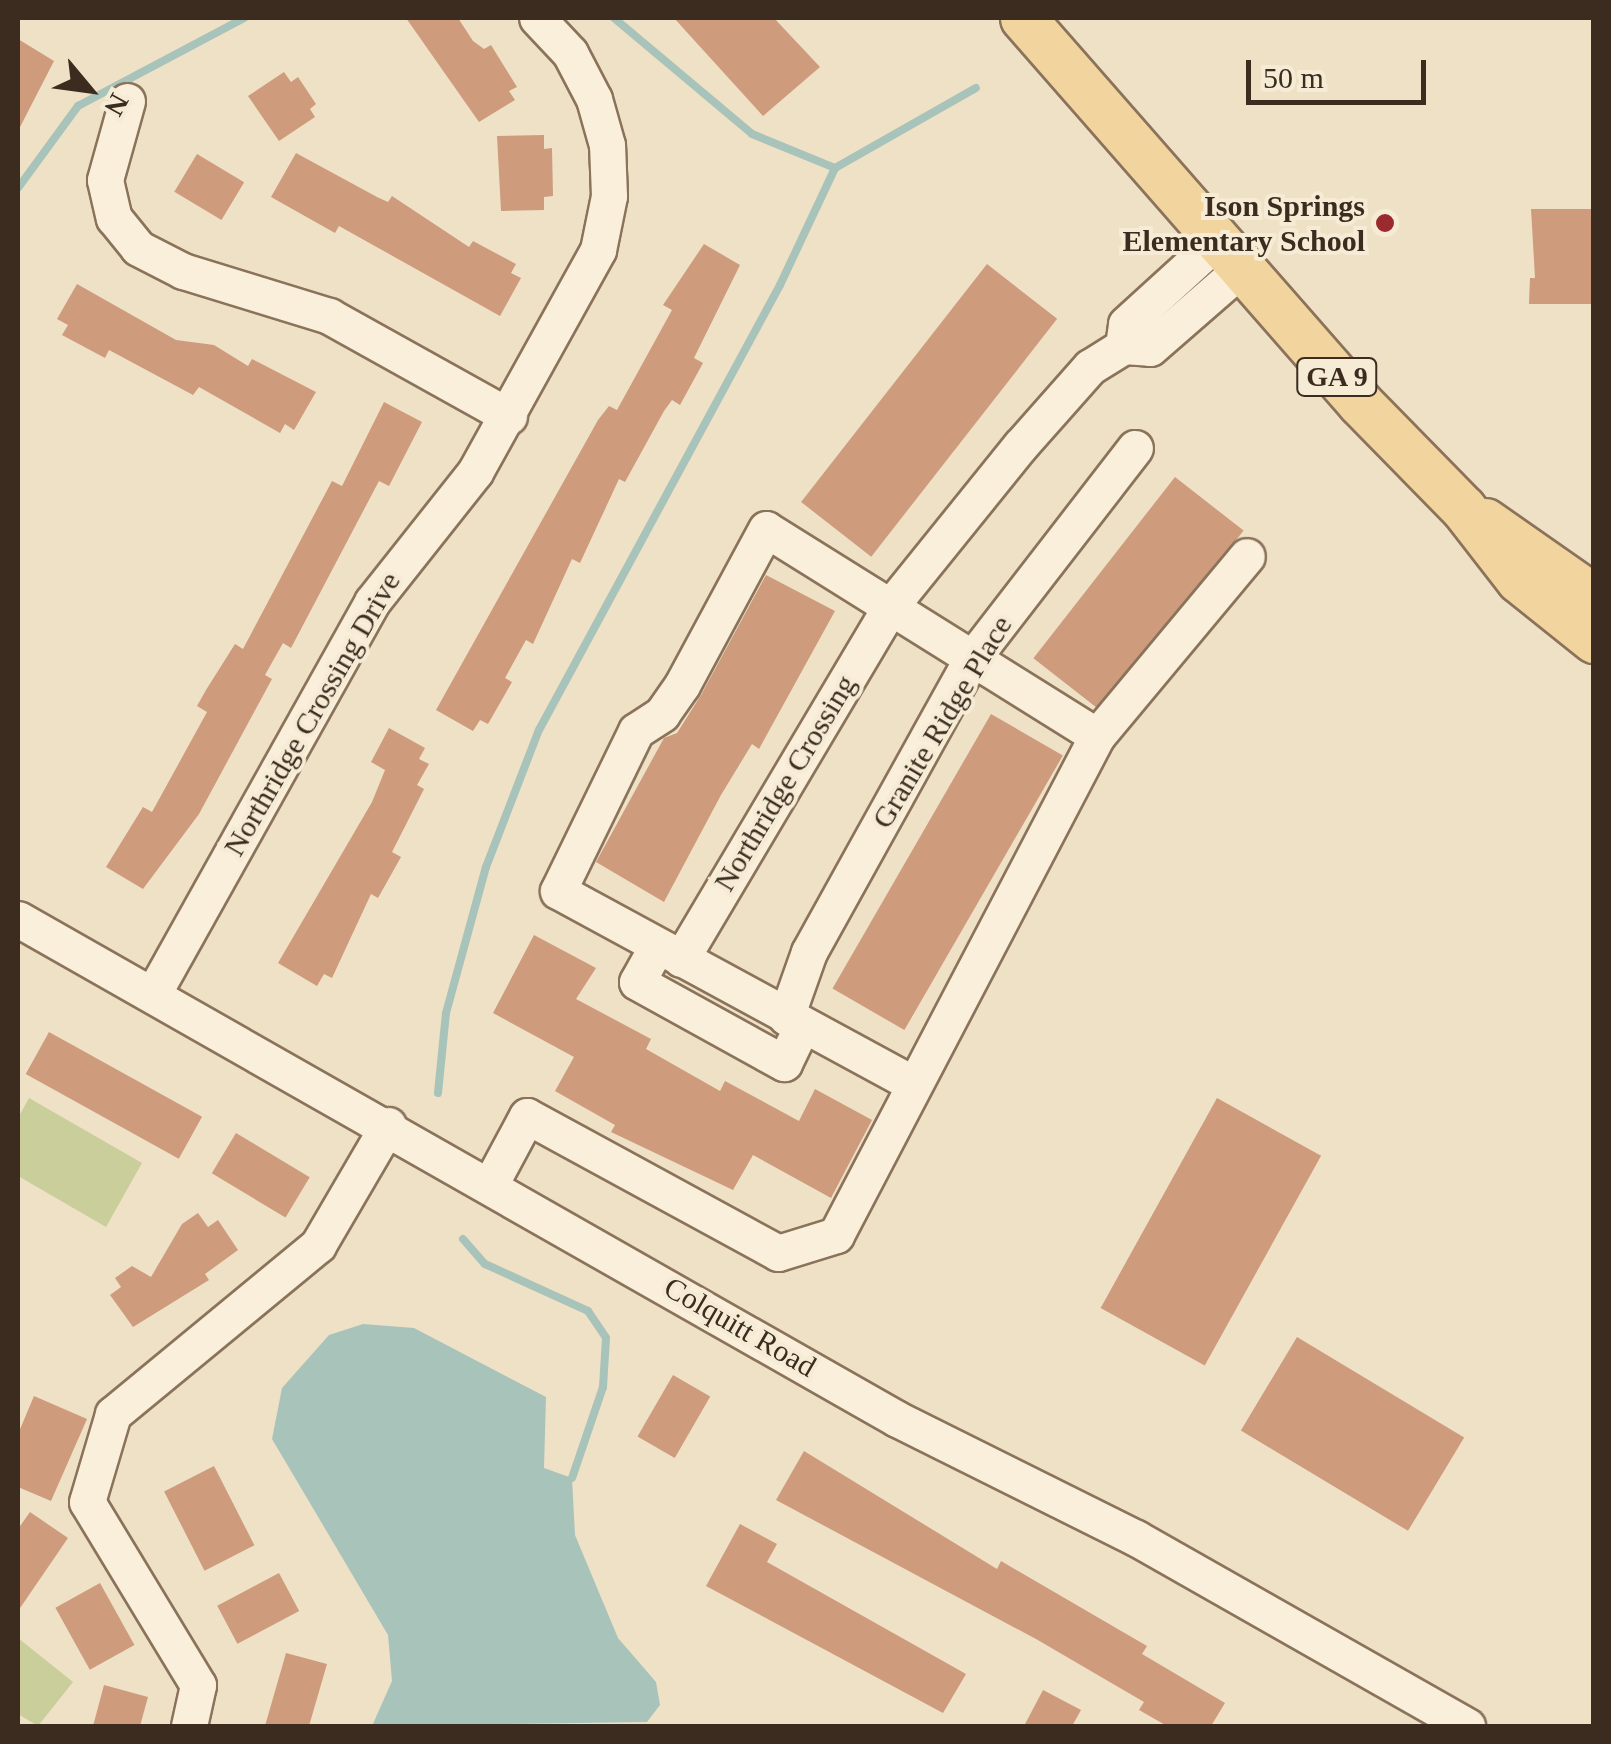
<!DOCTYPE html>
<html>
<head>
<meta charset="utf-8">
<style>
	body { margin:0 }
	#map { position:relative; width:1611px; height:1744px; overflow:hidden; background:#efe1c6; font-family:Georgia,serif }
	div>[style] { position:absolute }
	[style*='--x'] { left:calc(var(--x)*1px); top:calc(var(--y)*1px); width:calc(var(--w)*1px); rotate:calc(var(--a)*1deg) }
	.green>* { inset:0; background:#cace9a }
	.water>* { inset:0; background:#a8c3ba }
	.stream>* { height:8px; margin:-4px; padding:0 4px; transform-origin:4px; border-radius:4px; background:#a8c3ba }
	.building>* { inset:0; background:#ce9b7c; transform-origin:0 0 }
	.roads { filter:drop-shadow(2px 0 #8b735b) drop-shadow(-2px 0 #8b735b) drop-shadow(0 2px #8b735b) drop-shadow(0 -2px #8b735b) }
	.minor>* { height:35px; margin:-17.5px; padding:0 17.5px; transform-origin:17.5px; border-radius:17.5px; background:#f9efda }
	.major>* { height:45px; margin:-22.5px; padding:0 22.5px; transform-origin:22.5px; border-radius:22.5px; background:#f2d59e }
	.dots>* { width:28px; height:28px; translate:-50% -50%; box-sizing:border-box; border:5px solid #f6ecd6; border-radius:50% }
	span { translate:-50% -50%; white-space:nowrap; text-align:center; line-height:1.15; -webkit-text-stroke:8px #f6ecd6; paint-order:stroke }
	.shield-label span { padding:2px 8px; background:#f6ecd6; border:2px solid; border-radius:8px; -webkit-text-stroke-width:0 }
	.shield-label { font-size:28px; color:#3b2c1f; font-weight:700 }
	.poi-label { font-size:30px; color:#3b2c1f; font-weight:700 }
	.right { translate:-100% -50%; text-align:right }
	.street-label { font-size:30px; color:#3b2c1f }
	.frame { position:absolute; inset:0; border:20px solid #3b2c1f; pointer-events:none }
	.north { position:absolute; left:40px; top:40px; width:100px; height:100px; -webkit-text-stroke:8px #f6ecd6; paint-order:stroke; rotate:119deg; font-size:28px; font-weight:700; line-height:40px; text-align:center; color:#3b2c1f }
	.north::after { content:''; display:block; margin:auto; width:35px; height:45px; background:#3b2c1f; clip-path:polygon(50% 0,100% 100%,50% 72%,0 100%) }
	.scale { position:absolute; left:1246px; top:60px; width:180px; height:45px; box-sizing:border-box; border:5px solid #3b2c1f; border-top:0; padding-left:12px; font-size:30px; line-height:35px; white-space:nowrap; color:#3b2c1f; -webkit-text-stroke:8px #f6ecd6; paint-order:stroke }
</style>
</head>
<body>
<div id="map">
	<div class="green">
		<div style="clip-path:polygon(29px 1098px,142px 1163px,106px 1227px,18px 1176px,18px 1118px)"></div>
		<div style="clip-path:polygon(18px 1638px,73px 1682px,38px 1726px,18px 1714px)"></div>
	</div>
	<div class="water">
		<div style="clip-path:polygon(363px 1324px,414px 1328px,546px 1397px,544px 1468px,572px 1478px,575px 1535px,618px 1638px,656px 1682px,660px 1705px,647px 1722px,372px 1726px,392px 1681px,388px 1635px,272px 1439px,282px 1388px,329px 1335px)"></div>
	</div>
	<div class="stream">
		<div style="--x:614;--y:18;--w:180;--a:40"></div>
		<div style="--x:752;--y:134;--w:90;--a:22.3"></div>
		<div style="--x:18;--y:188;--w:102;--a:-53.8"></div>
		<div style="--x:78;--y:106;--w:188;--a:-27.9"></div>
		<div style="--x:438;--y:1093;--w:80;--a:-84.3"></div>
		<div style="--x:446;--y:1013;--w:151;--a:-74.7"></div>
		<div style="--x:486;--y:867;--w:147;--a:-68.9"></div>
		<div style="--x:539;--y:730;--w:506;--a:-61.56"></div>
		<div style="--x:780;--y:285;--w:129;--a:-64.8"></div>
		<div style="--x:835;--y:168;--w:162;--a:-29.6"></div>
		<div style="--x:463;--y:1239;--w:33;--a:49"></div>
		<div style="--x:485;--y:1264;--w:113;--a:24.5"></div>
		<div style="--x:588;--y:1311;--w:32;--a:56"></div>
		<div style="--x:606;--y:1338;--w:49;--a:93.5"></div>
		<div style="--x:603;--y:1387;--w:96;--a:108.8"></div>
	</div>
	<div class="building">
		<div style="clip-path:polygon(406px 18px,458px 18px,473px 41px,484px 49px,491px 45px,517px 87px,509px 91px,515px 100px,479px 122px)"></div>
		<div style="clip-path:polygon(674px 18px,774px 18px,820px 67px,763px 116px)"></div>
		<div style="clip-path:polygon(18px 39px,54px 61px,18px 131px)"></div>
		<div style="clip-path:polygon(284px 72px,291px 82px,298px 77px,316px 104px,310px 109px,315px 117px,279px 141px,248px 96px)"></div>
		<div style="clip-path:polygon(544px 135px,544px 149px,552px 148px,553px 196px,544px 197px,544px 210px,501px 211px,497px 136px)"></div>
		<div style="clip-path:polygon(296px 153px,377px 197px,388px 202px,392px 196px,469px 247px,473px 241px,516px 264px,511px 273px,521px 278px,500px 316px,339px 226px,335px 233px,271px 197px)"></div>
		<div style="left:197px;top:154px;width:55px;height:44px;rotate:31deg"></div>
		<div style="clip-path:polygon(1531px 209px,1594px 209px,1594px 304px,1529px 304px,1530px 278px,1535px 278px)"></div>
		<div style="clip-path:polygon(704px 244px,740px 265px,694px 358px,703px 363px,680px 405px,672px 400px,664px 411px,625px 482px,619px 479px,580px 563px,572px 559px,533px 644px,526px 640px,505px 678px,512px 682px,488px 724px,480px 720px,473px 731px,436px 710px,598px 420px,609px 406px,617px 410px,672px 310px,663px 305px)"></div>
		<div style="left:987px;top:264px;width:89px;height:302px;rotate:38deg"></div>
		<div style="clip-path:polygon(77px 284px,176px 340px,214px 345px,248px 366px,252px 359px,316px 392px,294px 430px,285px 424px,280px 433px,199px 387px,193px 395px,109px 350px,105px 358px,62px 335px,68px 325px,57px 319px)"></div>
		<div style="clip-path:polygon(384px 402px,422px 422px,389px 486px,379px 481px,291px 648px,283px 643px,265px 675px,272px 679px,199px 814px,143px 889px,106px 867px,143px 807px,152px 812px,207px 712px,197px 706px,206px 690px,235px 644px,243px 649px,332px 481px,342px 486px)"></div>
		<div style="left:1175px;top:477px;width:87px;height:230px;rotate:38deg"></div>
		<div style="clip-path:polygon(766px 575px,835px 611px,759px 749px,752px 744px,721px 795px,664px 902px,596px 862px,664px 738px,677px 733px,701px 695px)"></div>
		<div style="left:991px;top:714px;width:83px;height:317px;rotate:30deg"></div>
		<div style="clip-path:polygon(389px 728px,425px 748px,419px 759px,429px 764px,417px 785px,424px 789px,392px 852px,401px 857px,378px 898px,371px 894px,332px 978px,324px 974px,317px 986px,278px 963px,372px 802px,385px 770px,371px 762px)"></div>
		<div style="clip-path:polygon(534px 935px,596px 968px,576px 999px,651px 1039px,646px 1049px,720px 1091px,725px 1081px,799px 1121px,815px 1089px,872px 1120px,831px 1198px,753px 1155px,733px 1190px,611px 1132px,615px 1125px,555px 1091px,574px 1057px,493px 1013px)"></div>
		<div style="left:49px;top:1032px;width:175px;height:48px;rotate:29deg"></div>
		<div style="left:1217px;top:1098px;width:119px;height:240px;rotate:29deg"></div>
		<div style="left:236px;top:1133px;width:86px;height:47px;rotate:31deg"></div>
		<div style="clip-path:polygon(198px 1213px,208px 1227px,218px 1220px,238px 1250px,205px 1274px,209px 1280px,133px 1327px,110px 1295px,121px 1287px,115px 1278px,132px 1266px,151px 1277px,182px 1224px)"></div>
		<div style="left:1297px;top:1337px;width:195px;height:109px;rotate:31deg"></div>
		<div style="left:673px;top:1375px;width:43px;height:71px;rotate:30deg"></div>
		<div style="clip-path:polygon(34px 1396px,87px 1419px,51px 1501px,18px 1487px,18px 1434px)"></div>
		<div style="clip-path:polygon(804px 1451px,997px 1569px,1001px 1561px,1147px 1646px,1142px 1654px,1225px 1703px,1211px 1726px,1167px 1726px,1139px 1710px,1144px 1702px,1036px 1639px,776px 1500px)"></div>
		<div style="left:214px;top:1466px;width:89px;height:56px;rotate:63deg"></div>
		<div style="clip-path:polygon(30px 1512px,68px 1538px,18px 1611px,18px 1529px)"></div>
		<div style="clip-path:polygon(740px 1524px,777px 1544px,767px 1562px,966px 1674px,943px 1713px,706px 1586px)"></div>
		<div style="left:279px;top:1573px;width:43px;height:70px;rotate:62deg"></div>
		<div style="left:100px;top:1583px;width:71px;height:51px;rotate:61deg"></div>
		<div style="clip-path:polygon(286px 1653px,327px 1664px,309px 1726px,265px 1726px)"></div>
		<div style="clip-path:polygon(104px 1685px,148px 1697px,140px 1726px,93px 1726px)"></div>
		<div style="clip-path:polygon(1043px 1690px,1081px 1710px,1072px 1726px,1024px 1726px)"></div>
	</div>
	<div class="roads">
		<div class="minor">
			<div style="--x:127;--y:101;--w:82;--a:105.6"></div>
			<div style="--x:105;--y:180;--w:39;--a:77"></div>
			<div style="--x:114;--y:218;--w:38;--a:51"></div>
			<div style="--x:138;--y:248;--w:51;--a:27.1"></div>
			<div style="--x:183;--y:271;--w:153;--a:17.1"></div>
			<div style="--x:329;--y:316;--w:206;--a:29.1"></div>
			<div style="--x:1123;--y:346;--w:22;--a:-82"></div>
			<div style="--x:1126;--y:324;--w:123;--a:-42.4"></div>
			<div style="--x:1097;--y:736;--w:234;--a:-50.2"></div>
			<div style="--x:18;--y:919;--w:1011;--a:29.63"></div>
			<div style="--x:897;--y:1419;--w:267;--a:26.5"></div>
			<div style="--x:1136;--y:1538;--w:381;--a:29.6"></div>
			<div style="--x:657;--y:946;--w:41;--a:119.1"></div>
			<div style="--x:637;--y:982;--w:168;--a:28.9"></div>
			<div style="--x:784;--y:1063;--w:41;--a:-64.1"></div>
			<div style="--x:681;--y:959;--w:409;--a:-59.3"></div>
			<div style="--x:890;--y:607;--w:207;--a:-51.1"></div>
			<div style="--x:1020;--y:446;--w:106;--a:-48.5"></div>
			<div style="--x:1090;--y:367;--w:39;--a:-32"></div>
			<div style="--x:1123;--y:346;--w:27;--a:4"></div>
			<div style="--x:1150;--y:348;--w:121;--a:-41"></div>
			<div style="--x:153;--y:994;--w:449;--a:-60.8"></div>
			<div style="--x:372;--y:602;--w:166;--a:-51.6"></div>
			<div style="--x:475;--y:472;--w:254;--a:-61"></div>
			<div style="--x:598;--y:250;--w:55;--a:-78.5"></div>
			<div style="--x:609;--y:196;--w:51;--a:-92.2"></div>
			<div style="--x:607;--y:145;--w:48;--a:-105.8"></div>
			<div style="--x:594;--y:99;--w:52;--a:-117.6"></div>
			<div style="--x:570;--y:53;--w:48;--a:-133.3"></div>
			<div style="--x:786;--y:1017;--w:69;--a:-70.5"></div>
			<div style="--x:809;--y:952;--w:334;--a:-61"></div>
			<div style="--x:971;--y:660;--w:268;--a:-52.3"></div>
			<div style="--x:491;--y:1183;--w:76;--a:-61.8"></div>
			<div style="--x:527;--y:1116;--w:286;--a:28.6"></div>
			<div style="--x:778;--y:1253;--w:61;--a:-17.2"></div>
			<div style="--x:836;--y:1235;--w:563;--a:-62.39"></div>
			<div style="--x:1097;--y:736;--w:390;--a:-148"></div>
			<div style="--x:766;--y:529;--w:177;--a:118.3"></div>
			<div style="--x:682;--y:685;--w:35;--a:125"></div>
			<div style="--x:662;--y:714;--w:31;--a:147"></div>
			<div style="--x:636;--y:731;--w:178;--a:116"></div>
			<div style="--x:558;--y:891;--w:405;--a:28.5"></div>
			<div style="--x:189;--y:1726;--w:42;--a:-77.6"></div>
			<div style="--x:198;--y:1685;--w:214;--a:-121.2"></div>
			<div style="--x:87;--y:1502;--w:92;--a:-73.5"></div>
			<div style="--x:113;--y:1414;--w:266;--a:-39.5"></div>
			<div style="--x:318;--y:1245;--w:139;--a:-59.7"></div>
		</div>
		<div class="major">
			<div style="--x:1023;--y:18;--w:512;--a:48.8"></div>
			<div style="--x:1360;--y:403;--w:147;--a:45.6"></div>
			<div style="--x:1463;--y:508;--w:91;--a:52.1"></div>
			<div style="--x:1519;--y:580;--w:96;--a:38.7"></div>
			<div style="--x:1485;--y:521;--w:133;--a:34.9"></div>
		</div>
	</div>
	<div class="dots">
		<div style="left:1385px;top:223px;background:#9b2a2f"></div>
	</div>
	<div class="shield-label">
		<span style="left:1337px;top:377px">GA 9</span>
	</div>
	<div class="poi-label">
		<span class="right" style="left:1365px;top:223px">Ison Springs<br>Elementary School</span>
	</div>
	<div class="street-label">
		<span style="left:312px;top:714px;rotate:-60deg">Northridge Crossing Drive</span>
		<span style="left:942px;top:722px;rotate:-59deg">Granite Ridge Place</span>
		<span style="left:785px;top:783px;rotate:-59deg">Northridge Crossing</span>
		<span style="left:740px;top:1327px;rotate:30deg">Colquitt Road</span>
	</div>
	<div class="frame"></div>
	<div class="north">N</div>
	<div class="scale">50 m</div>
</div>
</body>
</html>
